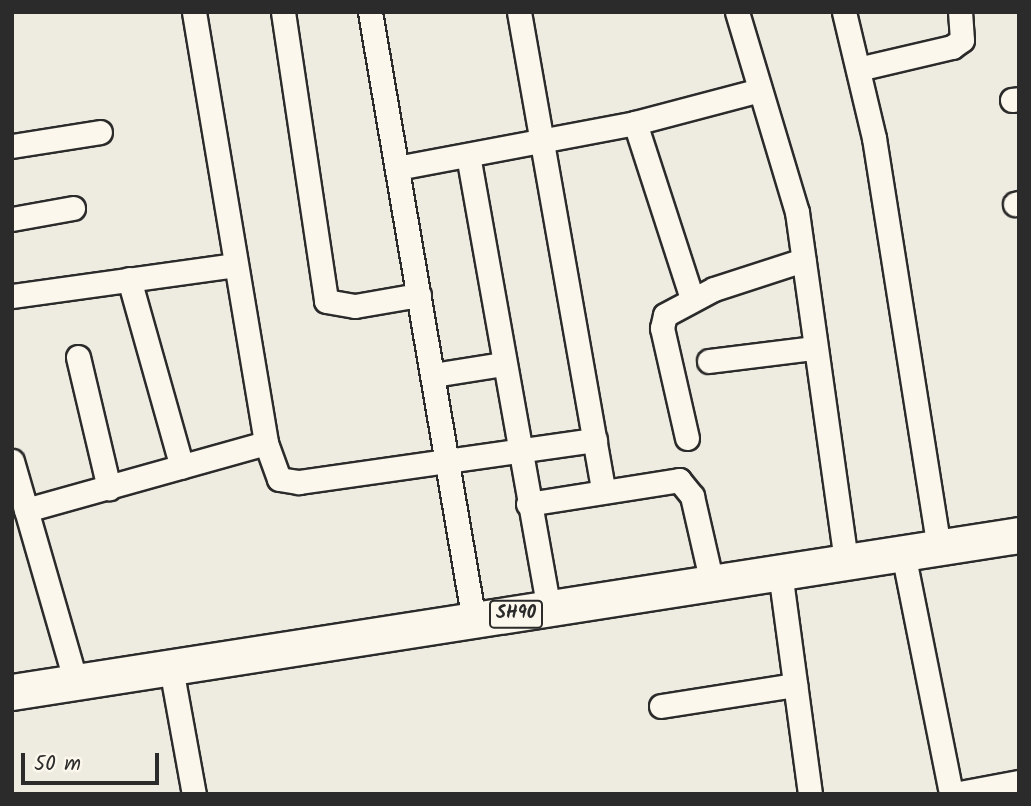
<!DOCTYPE html>
<html>
<head>
<meta charset="utf-8">
<style>
	body { margin:0 }
	#map { position:relative; width:1031px; height:806px; overflow:hidden; background:#eeebe0; font-family:Kalam,sans-serif }
	div>[style] { position:absolute }
	[style*='--x'] { left:calc(var(--x)*1px); top:calc(var(--y)*1px); width:calc(var(--w)*1px); rotate:calc(var(--a)*1deg) }
	.roads { filter:drop-shadow(2px 0 #2b2b2b) drop-shadow(-2px 0 #2b2b2b) drop-shadow(0 2px #2b2b2b) drop-shadow(0 -2px #2b2b2b) }
	.street>* { height:23px; margin:-11.5px; padding:0 11.5px; transform-origin:11.5px; border-radius:11.5px; background:#fbf7ec }
	.primary>* { height:35px; margin:-17.5px; padding:0 17.5px; transform-origin:17.5px; border-radius:17.5px; background:#fbf7ec }
	span { translate:-50% -50%; white-space:nowrap; text-align:center; line-height:1.15; -webkit-text-stroke:7px #fbf7ec; paint-order:stroke }
	.shield-label span { padding:2px 5px; background:#fbf7ec; border:2px solid; border-radius:5px; -webkit-text-stroke-width:0 }
	.shield-label { font-size:18px; color:#2b2b2b; font-weight:700 }
	.frame { position:absolute; inset:0; border:14px solid #2b2b2b; pointer-events:none }
	.scale { position:absolute; left:21px; top:753px; width:138px; height:32px; box-sizing:border-box; border:4px solid #2b2b2b; border-top:0; padding-left:9px; font-size:21px; line-height:24px; white-space:nowrap; color:#2b2b2b; -webkit-text-stroke:5px #fbf7ec; paint-order:stroke }
</style>
</head>
<body>
<div id="map">
	<div class="roads">
		<div class="street">
			<div style="--x:194;--y:12;--w:437;--a:80.5"></div>
			<div style="--x:266;--y:443;--w:38;--a:70"></div>
			<div style="--x:279;--y:479;--w:20;--a:9"></div>
			<div style="--x:299;--y:482;--w:299;--a:-8.1"></div>
			<div style="--x:283;--y:12;--w:292;--a:81.5"></div>
			<div style="--x:326;--y:301;--w:29;--a:10"></div>
			<div style="--x:355;--y:306;--w:65;--a:-9.8"></div>
			<div style="--x:370;--y:12;--w:618;--a:80.31"></div>
			<div style="--x:519;--y:12;--w:483;--a:80"></div>
			<div style="--x:737;--y:12;--w:209;--a:73.3"></div>
			<div style="--x:797;--y:212;--w:353;--a:82"></div>
			<div style="--x:844;--y:12;--w:130;--a:76.6"></div>
			<div style="--x:874;--y:138;--w:414;--a:81"></div>
			<div style="--x:858;--y:69;--w:97;--a:-13.2"></div>
			<div style="--x:952;--y:47;--w:12;--a:-35"></div>
			<div style="--x:962;--y:40;--w:28;--a:-94"></div>
			<div style="--x:1012;--y:100;--w:7;--a:-8"></div>
			<div style="--x:635;--y:123;--w:184;--a:72"></div>
			<div style="--x:12;--y:146;--w:89;--a:-9"></div>
			<div style="--x:468;--y:155;--w:461;--a:79.9"></div>
			<div style="--x:397;--y:168;--w:242;--a:-10.7"></div>
			<div style="--x:635;--y:123;--w:129;--a:-14.8"></div>
			<div style="--x:1015;--y:204;--w:4;--a:-14"></div>
			<div style="--x:12;--y:219;--w:62;--a:-10.2"></div>
			<div style="--x:129;--y:279;--w:195;--a:74.3"></div>
			<div style="--x:12;--y:296;--w:225;--a:-7.9"></div>
			<div style="--x:78;--y:357;--w:135;--a:76.7"></div>
			<div style="--x:709;--y:361;--w:105;--a:-7.1"></div>
			<div style="--x:433;--y:375;--w:71;--a:-8.9"></div>
			<div style="--x:687;--y:438;--w:113;--a:-102.8"></div>
			<div style="--x:662;--y:328;--w:13;--a:-77"></div>
			<div style="--x:665;--y:315;--w:55;--a:-28"></div>
			<div style="--x:714;--y:289;--w:94;--a:-18"></div>
			<div style="--x:12;--y:461;--w:231;--a:73.9"></div>
			<div style="--x:528;--y:504;--w:153;--a:-9"></div>
			<div style="--x:679;--y:480;--w:21;--a:51"></div>
			<div style="--x:692;--y:496;--w:89;--a:77.1"></div>
			<div style="--x:26;--y:510;--w:249;--a:-15.6"></div>
			<div style="--x:903;--y:553;--w:246;--a:78.7"></div>
			<div style="--x:780;--y:572;--w:224;--a:82.3"></div>
			<div style="--x:171;--y:668;--w:128;--a:79.7"></div>
			<div style="--x:661;--y:706;--w:136;--a:-8.9"></div>
			<div style="--x:955;--y:794;--w:65;--a:-10.6"></div>
		</div>
		<div class="primary">
			<div style="--x:12;--y:692;--w:1019;--a:-8.86"></div>
		</div>
	</div>
	<div class="shield-label">
		<span style="left:516px;top:614px">SH90</span>
	</div>
	<div class="frame"></div>
	<div class="scale">50 m</div>
</div>
</body>
</html>
